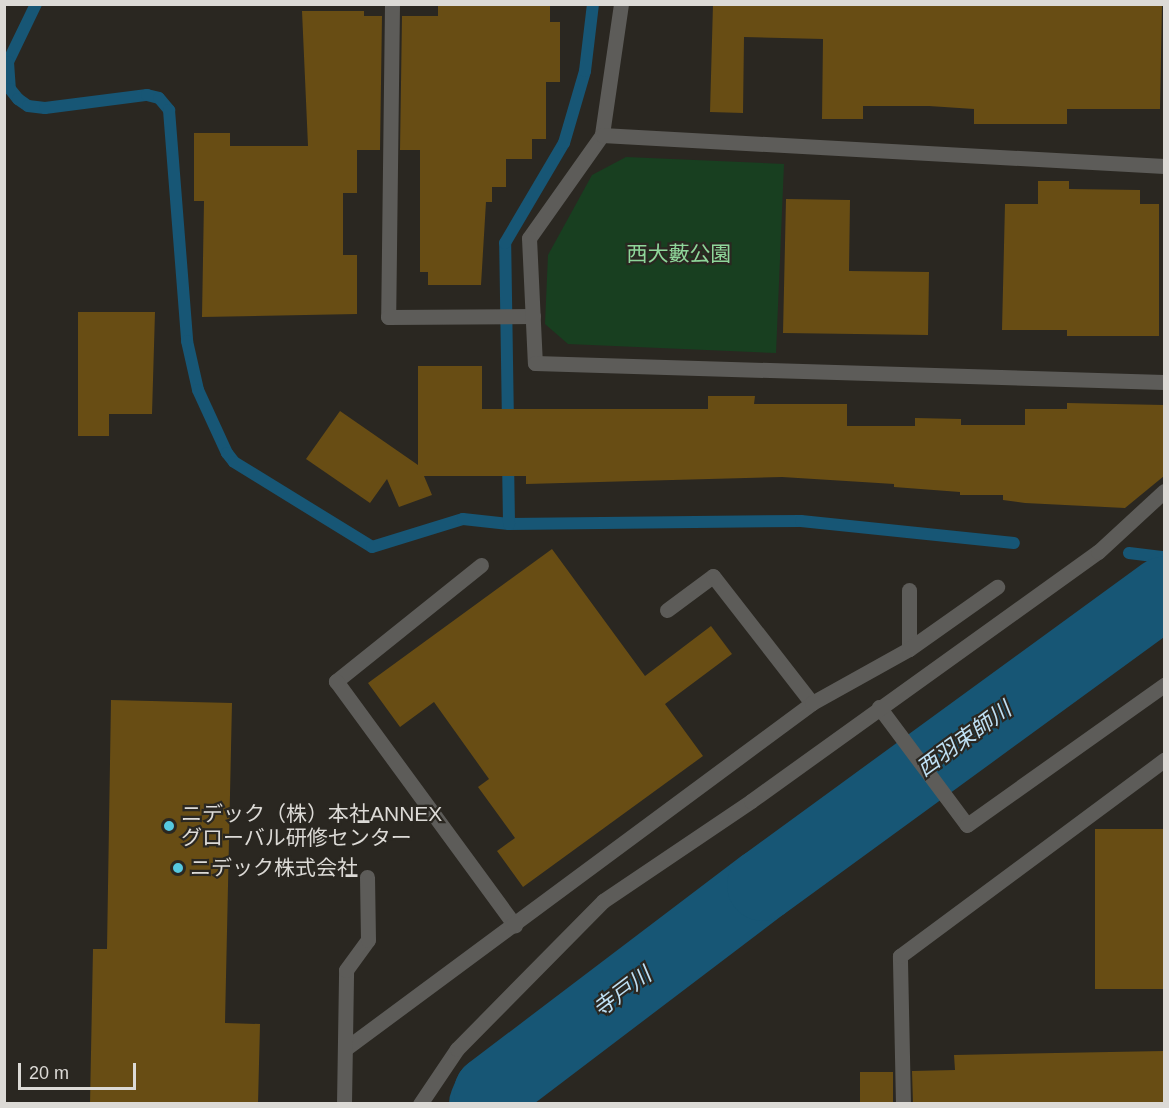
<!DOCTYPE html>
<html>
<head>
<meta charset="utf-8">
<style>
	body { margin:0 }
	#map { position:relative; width:1169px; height:1108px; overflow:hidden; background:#2a2721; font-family:Arial,"Noto Sans JP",sans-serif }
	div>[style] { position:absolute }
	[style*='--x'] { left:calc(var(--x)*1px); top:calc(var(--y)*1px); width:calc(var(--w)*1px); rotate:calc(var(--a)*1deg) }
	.green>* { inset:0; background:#183f20 }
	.stream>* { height:12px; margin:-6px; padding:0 6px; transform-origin:6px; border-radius:6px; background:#175675 }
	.river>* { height:72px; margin:-36px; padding:0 36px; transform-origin:36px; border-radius:36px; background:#175675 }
	.building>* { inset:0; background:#684d14; transform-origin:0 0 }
	.lane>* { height:15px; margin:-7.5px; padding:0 7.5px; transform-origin:7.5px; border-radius:7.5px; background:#5d5c59 }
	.street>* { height:15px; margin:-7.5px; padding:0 7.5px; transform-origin:7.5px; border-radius:7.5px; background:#5d5c59 }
	.dots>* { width:16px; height:16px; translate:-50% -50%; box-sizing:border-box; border:3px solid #2a2721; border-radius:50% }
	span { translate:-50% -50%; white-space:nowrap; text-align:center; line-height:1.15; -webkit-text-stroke:4.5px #2a2721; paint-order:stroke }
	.park-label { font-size:21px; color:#8fd69a }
	.poi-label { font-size:21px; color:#dcdad6 }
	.left { translate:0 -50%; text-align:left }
	.water-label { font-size:22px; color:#bfe0f4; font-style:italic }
	.frame { position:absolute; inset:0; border:6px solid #dcdad6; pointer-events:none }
	.scale { position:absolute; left:18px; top:1063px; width:118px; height:27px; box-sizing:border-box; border:3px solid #dcdad6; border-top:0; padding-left:8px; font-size:18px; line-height:21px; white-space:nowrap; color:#dcdad6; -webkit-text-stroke:4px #2a2721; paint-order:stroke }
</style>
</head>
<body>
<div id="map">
	<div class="green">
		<div style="clip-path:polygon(626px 157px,784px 164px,776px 353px,568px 344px,545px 324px,548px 255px,592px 175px)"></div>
	</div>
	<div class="stream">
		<div style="--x:36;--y:4;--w:64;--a:115.8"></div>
		<div style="--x:8;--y:62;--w:27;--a:86"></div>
		<div style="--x:10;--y:89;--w:13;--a:51"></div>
		<div style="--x:18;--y:99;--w:12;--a:35"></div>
		<div style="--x:28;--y:106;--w:17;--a:7"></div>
		<div style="--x:45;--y:108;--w:103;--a:-7.3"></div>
		<div style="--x:147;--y:95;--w:12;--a:14"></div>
		<div style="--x:159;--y:98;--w:16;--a:50"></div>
		<div style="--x:169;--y:110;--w:232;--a:85.5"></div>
		<div style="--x:187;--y:341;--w:50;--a:77.3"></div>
		<div style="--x:198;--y:390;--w:69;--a:65.3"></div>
		<div style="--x:227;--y:453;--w:11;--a:52"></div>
		<div style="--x:234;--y:462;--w:162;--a:31.6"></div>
		<div style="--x:372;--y:547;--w:95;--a:-17.1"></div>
		<div style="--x:463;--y:519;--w:46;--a:6.2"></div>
		<div style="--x:509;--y:524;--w:292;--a:-0.6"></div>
		<div style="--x:801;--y:521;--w:214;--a:5.9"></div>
		<div style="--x:508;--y:424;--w:181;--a:-90.9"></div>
		<div style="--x:505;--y:243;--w:116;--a:-59.5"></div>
		<div style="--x:564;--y:143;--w:75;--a:-73.7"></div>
		<div style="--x:585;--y:71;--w:67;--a:-83.2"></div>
		<div style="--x:508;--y:459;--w:65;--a:89.1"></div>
		<div style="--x:1129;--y:553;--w:35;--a:7"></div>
	</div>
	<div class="river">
		<div style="--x:485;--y:1104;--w:13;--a:-67"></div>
		<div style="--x:490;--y:1092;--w:343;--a:-37.2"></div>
		<div style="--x:763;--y:885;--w:496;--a:-36.1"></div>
	</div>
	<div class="building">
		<div style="clip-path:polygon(438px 4px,550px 4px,550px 22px,560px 22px,560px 82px,546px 82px,546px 139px,532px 139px,532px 159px,506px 159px,506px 187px,492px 187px,492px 202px,486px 202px,481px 285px,428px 285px,428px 272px,420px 272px,420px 150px,400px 150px,402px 16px,438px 16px)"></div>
		<div style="clip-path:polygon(713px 4px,1162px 4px,1160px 109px,1067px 109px,1067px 124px,974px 124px,974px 109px,929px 106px,863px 106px,863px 119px,822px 119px,823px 39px,744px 37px,743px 113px,710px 112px)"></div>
		<div style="clip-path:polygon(302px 11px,364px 11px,364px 16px,382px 16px,380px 150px,357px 150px,357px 193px,343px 193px,343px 255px,357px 255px,357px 314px,202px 317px,204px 201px,194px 201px,194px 133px,230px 133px,230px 146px,308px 146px)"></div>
		<div style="clip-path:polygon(1038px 181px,1069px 181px,1069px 189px,1140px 190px,1140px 204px,1159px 204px,1159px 336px,1067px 336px,1067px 330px,1002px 330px,1005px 204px,1038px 204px)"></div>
		<div style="clip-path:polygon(786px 199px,850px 200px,849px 271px,929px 272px,928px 335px,783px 333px)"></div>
		<div style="clip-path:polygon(78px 312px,155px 312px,152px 414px,109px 414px,109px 436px,78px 436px)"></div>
		<div style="clip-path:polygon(418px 366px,482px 366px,482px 409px,708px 409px,708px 396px,755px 396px,754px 404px,847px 404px,847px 426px,915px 426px,915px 418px,961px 419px,961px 425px,1025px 425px,1025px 409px,1067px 409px,1067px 403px,1164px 405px,1164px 476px,1125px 508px,1025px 503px,1003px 500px,1003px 495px,960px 495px,960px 492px,894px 487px,894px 484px,782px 477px,526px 484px,526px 476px,424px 476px,432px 495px,399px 507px,387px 479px,370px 503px,306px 459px,340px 411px,418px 465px)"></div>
		<div style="clip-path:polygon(552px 549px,645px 676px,711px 626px,732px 654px,665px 704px,703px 756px,523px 887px,497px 851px,515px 838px,478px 787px,489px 779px,434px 702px,400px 727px,368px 683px)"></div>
		<div style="clip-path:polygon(111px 700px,232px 703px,225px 1023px,260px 1024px,258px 1104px,90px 1104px,93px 949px,107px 949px)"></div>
		<div style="left:1164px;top:829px;width:160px;height:69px;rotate:90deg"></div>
		<div style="clip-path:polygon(1164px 1051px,1164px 1104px,913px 1104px,912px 1071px,955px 1070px,954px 1055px)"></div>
		<div style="left:893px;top:1072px;width:32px;height:33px;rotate:90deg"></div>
	</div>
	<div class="lane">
		<div style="--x:481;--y:565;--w:186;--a:141.3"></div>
		<div style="--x:336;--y:681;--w:303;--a:53.8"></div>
		<div style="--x:667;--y:610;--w:57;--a:-36.5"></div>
		<div style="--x:713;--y:576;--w:161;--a:52.1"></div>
		<div style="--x:909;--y:649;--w:59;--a:-90"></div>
		<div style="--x:345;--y:1049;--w:581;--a:-36.53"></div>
		<div style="--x:812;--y:703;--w:111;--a:-29.1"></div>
		<div style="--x:909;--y:649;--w:108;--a:-35.2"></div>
		<div style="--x:344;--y:1104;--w:134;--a:-89.1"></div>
		<div style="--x:346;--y:970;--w:37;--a:-54"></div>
		<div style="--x:368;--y:940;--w:63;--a:-90.9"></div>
		<div style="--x:903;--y:1104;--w:148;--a:-91.2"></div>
		<div style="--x:900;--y:956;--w:329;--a:-36.6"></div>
	</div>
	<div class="street">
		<div style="--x:392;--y:4;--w:313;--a:90.7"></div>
		<div style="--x:388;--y:317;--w:145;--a:-0.4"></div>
		<div style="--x:621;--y:4;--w:132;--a:98.3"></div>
		<div style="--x:602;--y:135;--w:126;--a:125.3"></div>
		<div style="--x:529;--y:238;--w:125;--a:87.3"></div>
		<div style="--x:535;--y:363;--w:629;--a:1.73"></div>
		<div style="--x:602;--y:135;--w:563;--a:3.16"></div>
		<div style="--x:879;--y:707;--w:147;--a:53.3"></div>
		<div style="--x:967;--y:825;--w:242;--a:-35.4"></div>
		<div style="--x:420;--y:1104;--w:66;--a:-56.1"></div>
		<div style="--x:457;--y:1049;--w:208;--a:-45.4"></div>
		<div style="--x:603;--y:901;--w:179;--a:-34"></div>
		<div style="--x:751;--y:801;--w:427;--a:-35.7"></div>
		<div style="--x:1098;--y:552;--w:90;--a:-42.7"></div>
	</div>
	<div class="dots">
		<div style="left:169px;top:826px;background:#56c9e0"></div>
		<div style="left:178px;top:868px;background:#56c9e0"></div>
	</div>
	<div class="park-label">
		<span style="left:679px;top:254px">西大藪公園</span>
	</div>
	<div class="poi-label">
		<span class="left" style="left:181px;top:826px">ニデック（株）本社ANNEX<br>グローバル研修センター</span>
		<span class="left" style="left:190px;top:868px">ニデック株式会社</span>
	</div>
	<div class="water-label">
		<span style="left:964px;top:739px;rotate:-36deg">西羽束師川</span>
		<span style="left:622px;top:992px;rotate:-37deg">寺戸川</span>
	</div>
	<div class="frame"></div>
	<div class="scale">20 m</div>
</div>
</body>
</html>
